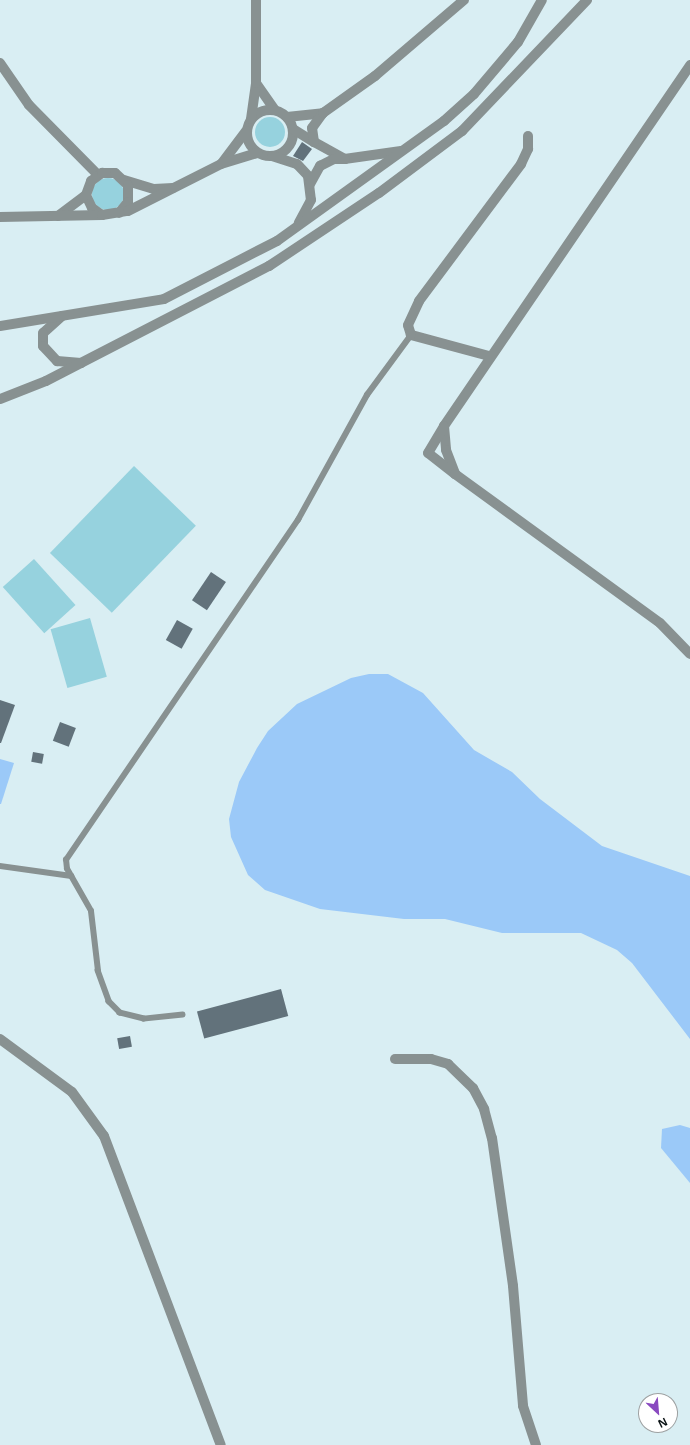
<!DOCTYPE html>
<html>
<head>
<meta charset="utf-8">
<style>
	body { margin:0 }
	#map { position:relative; width:690px; height:1445px; overflow:hidden; background:#d9eef3; font-family:"Noto Sans",sans-serif }
	div>[style] { position:absolute }
	[style*='--x'] { left:calc(var(--x)*1px); top:calc(var(--y)*1px); width:calc(var(--w)*1px); rotate:calc(var(--a)*1deg) }
	.green>* { inset:0; background:#96d2de; transform-origin:0 0 }
	.round { border-radius:50% }
	.water>* { inset:0; background:#9bc9f8 }
	.building>* { inset:0; background:#62727b; transform-origin:0 0 }
	.lane>* { height:5.5px; margin:-2.75px; padding:0 2.75px; transform-origin:2.75px; border-radius:2.75px; background:#889191 }
	.street>* { height:10px; margin:-5px; padding:0 5px; transform-origin:5px; border-radius:5px; background:#889191 }
	.street>.ring { margin:-5px; padding:0; box-sizing:content-box; background:none; border:10px solid #889191; border-radius:50% }
	span { translate:-50% -50%; white-space:nowrap; text-align:center; line-height:1.15; -webkit-text-stroke:4px #fff; paint-order:stroke }
	.north { position:absolute; left:638px; top:1393px; width:40px; height:40px; box-sizing:border-box; background:#fff; border:1px solid #9da0a1; border-radius:50%; rotate:154deg; font-size:11px; font-weight:700; line-height:16px; text-align:center; color:#091113 }
	.north::after { content:''; display:block; margin:auto; width:14px; height:18px; background:#8a4ac0; clip-path:polygon(50% 0,100% 100%,50% 72%,0 100%) }
</style>
</head>
<body>
<div id="map">
	<div class="green">
		<div class="round" style="left:255px;top:117px;width:30px;height:30px"></div>
		<div class="round" style="left:92px;top:178px;width:32px;height:32px"></div>
		<div style="left:134px;top:466px;width:86px;height:121px;rotate:44deg"></div>
		<div style="left:34px;top:559px;width:62px;height:42px;rotate:48deg"></div>
		<div style="left:90px;top:618px;width:61px;height:41px;rotate:74deg"></div>
	</div>
	<div class="water">
		<div style="clip-path:polygon(369px 674px,388px 674px,423px 693px,474px 750px,512px 772px,540px 799px,602px 846px,690px 876px,690px 1039px,632px 963px,617px 950px,581px 933px,502px 933px,445px 919px,404px 919px,320px 909px,265px 890px,248px 875px,231px 837px,229px 819px,239px 782px,257px 748px,268px 731px,297px 704px,351px 678px)"></div>
		<div style="clip-path:polygon(0 759px,14px 763px,1px 804px,0 804px)"></div>
		<div style="clip-path:polygon(680px 1125px,690px 1128px,690px 1183px,661px 1148px,662px 1129px)"></div>
	</div>
	<div class="building">
		<div style="clip-path:polygon(302px 142px,312px 149px,303px 161px,293px 156px)"></div>
		<div style="left:211px;top:572px;width:18px;height:34px;rotate:34deg"></div>
		<div style="left:177px;top:620px;width:18px;height:23px;rotate:29deg"></div>
		<div style="clip-path:polygon(0 700px,15px 705px,1px 743px,0 743px)"></div>
		<div style="left:60px;top:722px;width:17px;height:20px;rotate:21deg"></div>
		<div style="left:33px;top:752px;width:11px;height:10px;rotate:10deg"></div>
		<div style="left:281px;top:989px;width:28px;height:87px;rotate:75deg"></div>
		<div style="left:130px;top:1036px;width:11px;height:13px;rotate:80deg"></div>
	</div>
	<div class="lane">
		<div style="--x:0;--y:866;--w:72;--a:8"></div>
		<div style="--x:183;--y:1015;--w:39;--a:174"></div>
		<div style="--x:144;--y:1019;--w:25;--a:-166"></div>
		<div style="--x:120;--y:1013;--w:16;--a:-135"></div>
		<div style="--x:109;--y:1002;--w:33;--a:-110"></div>
		<div style="--x:98;--y:971;--w:60;--a:-96.7"></div>
		<div style="--x:91;--y:911;--w:48;--a:-119.7"></div>
		<div style="--x:67;--y:869;--w:9;--a:-96"></div>
		<div style="--x:66;--y:860;--w:412;--a:-55.7"></div>
		<div style="--x:298;--y:520;--w:143;--a:-61.1"></div>
		<div style="--x:367;--y:395;--w:74;--a:-53.7"></div>
	</div>
	<div class="street">
		<div style="--x:0;--y:63;--w:51;--a:55.4"></div>
		<div style="--x:29;--y:105;--w:98;--a:45.4"></div>
		<div style="--x:256;--y:83;--w:33;--a:55"></div>
		<div class="ring" style="left:247px;top:110px;width:36px;height:36px"></div>
		<div style="--x:287;--y:117;--w:36;--a:-6"></div>
		<div style="--x:251;--y:119;--w:36;--a:-82"></div>
		<div style="--x:256;--y:83;--w:83;--a:-90"></div>
		<div style="--x:293;--y:129;--w:25;--a:32"></div>
		<div style="--x:401;--y:151;--w:57;--a:171.9"></div>
		<div style="--x:345;--y:159;--w:35;--a:-151"></div>
		<div style="--x:314;--y:142;--w:14;--a:-98"></div>
		<div style="--x:312;--y:128;--w:19;--a:-54"></div>
		<div style="--x:323;--y:113;--w:64;--a:-35.4"></div>
		<div style="--x:375;--y:76;--w:117;--a:-40.5"></div>
		<div style="--x:272;--y:156;--w:26;--a:18"></div>
		<div style="--x:297;--y:164;--w:16;--a:47"></div>
		<div style="--x:308;--y:176;--w:24;--a:83"></div>
		<div style="--x:311;--y:200;--w:26;--a:118"></div>
		<div style="--x:222;--y:163;--w:40;--a:-53"></div>
		<div style="--x:124;--y:180;--w:31;--a:17"></div>
		<div style="--x:154;--y:189;--w:19;--a:-3"></div>
		<div style="--x:310;--y:184;--w:21;--a:-61"></div>
		<div style="--x:320;--y:166;--w:16;--a:-27"></div>
		<div style="--x:334;--y:159;--w:11;--a:0"></div>
		<div style="--x:102;--y:215;--w:12;--a:-145"></div>
		<div style="--x:92;--y:208;--w:14;--a:-115"></div>
		<div style="--x:86;--y:195;--w:15;--a:-70"></div>
		<div style="--x:91;--y:181;--w:14;--a:-36"></div>
		<div style="--x:102;--y:173;--w:13;--a:0"></div>
		<div style="--x:115;--y:173;--w:18;--a:43"></div>
		<div style="--x:128;--y:185;--w:17;--a:90"></div>
		<div style="--x:128;--y:202;--w:14;--a:129"></div>
		<div style="--x:58;--y:216;--w:35;--a:-37"></div>
		<div style="--x:0;--y:217;--w:102;--a:-1.1"></div>
		<div style="--x:102;--y:215;--w:26;--a:-9"></div>
		<div style="--x:128;--y:211;--w:104;--a:-26.8"></div>
		<div style="--x:221;--y:164;--w:38;--a:-17"></div>
		<div style="--x:62;--y:316;--w:25;--a:138"></div>
		<div style="--x:43;--y:333;--w:13;--a:90"></div>
		<div style="--x:43;--y:346;--w:21;--a:47"></div>
		<div style="--x:57;--y:361;--w:24;--a:5"></div>
		<div style="--x:0;--y:326;--w:166;--a:-9.3"></div>
		<div style="--x:164;--y:299;--w:127;--a:-27.2"></div>
		<div style="--x:277;--y:241;--w:206;--a:-35.7"></div>
		<div style="--x:444;--y:121;--w:40;--a:-42"></div>
		<div style="--x:474;--y:94;--w:68;--a:-49.8"></div>
		<div style="--x:518;--y:42;--w:48;--a:-60.3"></div>
		<div style="--x:489;--y:356;--w:81;--a:-164.9"></div>
		<div style="--x:411;--y:335;--w:10;--a:-107"></div>
		<div style="--x:408;--y:325;--w:26;--a:-65"></div>
		<div style="--x:419;--y:301;--w:171;--a:-53.3"></div>
		<div style="--x:521;--y:164;--w:17;--a:-65"></div>
		<div style="--x:528;--y:149;--w:13;--a:-90"></div>
		<div style="--x:0;--y:399;--w:49;--a:-21.4"></div>
		<div style="--x:46;--y:381;--w:251;--a:-27.3"></div>
		<div style="--x:269;--y:266;--w:132;--a:-33.6"></div>
		<div style="--x:379;--y:193;--w:104;--a:-36.8"></div>
		<div style="--x:462;--y:131;--w:181;--a:-46.3"></div>
		<div style="--x:444;--y:426;--w:437;--a:-55.7"></div>
		<div style="--x:444;--y:426;--w:24;--a:85"></div>
		<div style="--x:446;--y:450;--w:26;--a:69"></div>
		<div style="--x:455;--y:474;--w:34;--a:-142"></div>
		<div style="--x:428;--y:453;--w:31;--a:-59"></div>
		<div style="--x:455;--y:474;--w:253;--a:36"></div>
		<div style="--x:660;--y:623;--w:43;--a:45.9"></div>
		<div style="--x:0;--y:1039;--w:89;--a:36.4"></div>
		<div style="--x:72;--y:1092;--w:54;--a:54"></div>
		<div style="--x:104;--y:1136;--w:330;--a:69.3"></div>
		<div style="--x:395;--y:1059;--w:36;--a:0"></div>
		<div style="--x:431;--y:1059;--w:18;--a:16"></div>
		<div style="--x:448;--y:1064;--w:35;--a:44"></div>
		<div style="--x:473;--y:1088;--w:24;--a:62"></div>
		<div style="--x:484;--y:1109;--w:30;--a:75"></div>
		<div style="--x:492;--y:1138;--w:149;--a:81.9"></div>
		<div style="--x:513;--y:1286;--w:120;--a:85.2"></div>
		<div style="--x:523;--y:1406;--w:41;--a:71.6"></div>
	</div>
	<div class="north">N</div>
</div>
</body>
</html>
